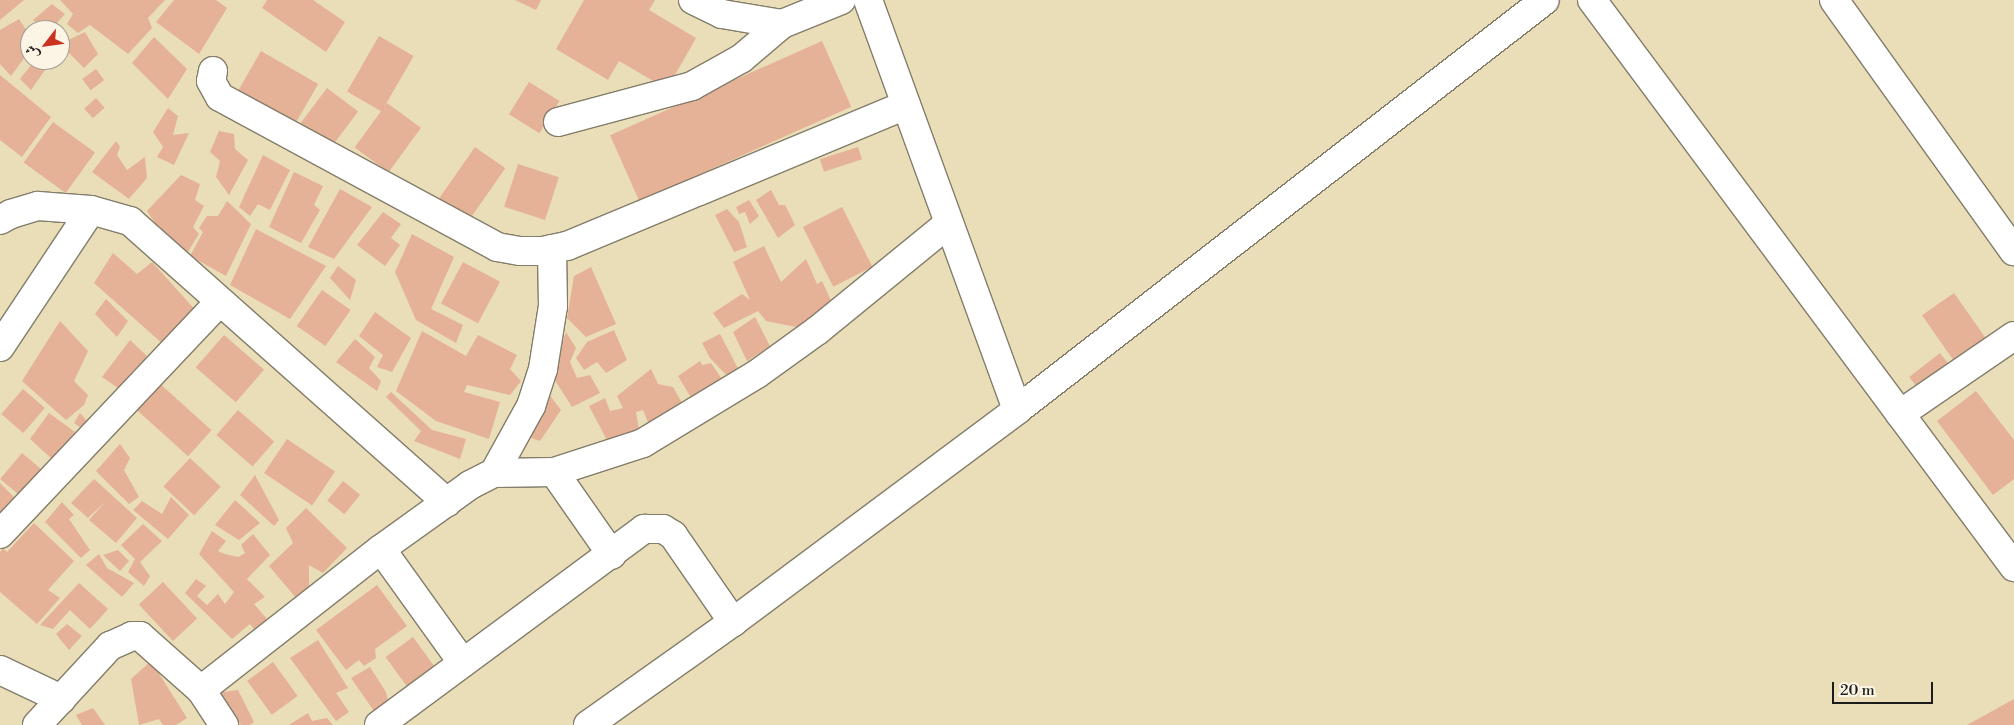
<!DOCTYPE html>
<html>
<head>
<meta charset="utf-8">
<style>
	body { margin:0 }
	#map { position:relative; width:2014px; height:725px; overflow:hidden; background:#eadeb9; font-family:"Libre Bodoni",Amiri,serif }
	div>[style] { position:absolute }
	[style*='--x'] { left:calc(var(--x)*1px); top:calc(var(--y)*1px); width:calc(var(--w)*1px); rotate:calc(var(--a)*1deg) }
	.building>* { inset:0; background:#e5b197; transform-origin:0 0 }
	.roads { filter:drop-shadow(1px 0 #837d6a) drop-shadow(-1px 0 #837d6a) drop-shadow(0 1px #837d6a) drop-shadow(0 -1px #837d6a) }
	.street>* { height:28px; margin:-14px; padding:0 14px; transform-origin:14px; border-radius:14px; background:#fff }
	span { translate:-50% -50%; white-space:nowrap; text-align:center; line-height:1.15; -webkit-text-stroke:5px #fcf5e5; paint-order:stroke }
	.north { position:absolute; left:20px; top:20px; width:50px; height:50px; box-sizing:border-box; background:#fcf5e5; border:1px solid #a29e95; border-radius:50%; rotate:240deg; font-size:14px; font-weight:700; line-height:20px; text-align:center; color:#1c1c1c }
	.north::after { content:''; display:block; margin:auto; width:18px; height:22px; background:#c8321e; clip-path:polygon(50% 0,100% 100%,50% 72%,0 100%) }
	.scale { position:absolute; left:1832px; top:682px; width:101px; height:22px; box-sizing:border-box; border:2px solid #1c1c1c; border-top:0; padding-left:6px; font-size:15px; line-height:18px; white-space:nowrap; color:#1c1c1c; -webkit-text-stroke:4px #fcf5e5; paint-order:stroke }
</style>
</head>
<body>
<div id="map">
	<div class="building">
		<div style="clip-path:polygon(0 0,24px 0,0 20px)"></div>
		<div style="clip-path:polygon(60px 0,165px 0,148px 18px,152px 28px,128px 54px,90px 25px,78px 33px,67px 24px,73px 14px)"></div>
		<div style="clip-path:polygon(174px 0,216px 0,227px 8px,199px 54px,156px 22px)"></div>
		<div style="clip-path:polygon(267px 0,313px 0,345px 22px,326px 52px,262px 8px)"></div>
		<div style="clip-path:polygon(515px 0,541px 0,536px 10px)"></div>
		<div style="clip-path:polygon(584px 0,655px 0,649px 10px,696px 38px,667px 89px,619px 61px,608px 80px,556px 49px)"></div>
		<div style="clip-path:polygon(52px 4px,65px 14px,56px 24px,59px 30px,43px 30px,33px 20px)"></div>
		<div style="clip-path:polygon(19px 19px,30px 36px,30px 50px,11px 76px,0 64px,0 30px)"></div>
		<div style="clip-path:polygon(85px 32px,98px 54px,84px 68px,60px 44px)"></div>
		<div style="left:379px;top:36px;width:40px;height:64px;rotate:30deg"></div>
		<div style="clip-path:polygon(154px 37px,187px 69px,168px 99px,132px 63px)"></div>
		<div style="left:822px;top:41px;width:72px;height:232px;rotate:66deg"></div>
		<div style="left:261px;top:51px;width:66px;height:49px;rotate:30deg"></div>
		<div style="clip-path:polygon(35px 60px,50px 63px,31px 90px,20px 79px)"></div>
		<div style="left:96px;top:69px;width:14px;height:17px;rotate:54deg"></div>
		<div style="clip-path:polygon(0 75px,51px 117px,22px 157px,0 140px)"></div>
		<div style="left:529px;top:82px;width:36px;height:38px;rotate:32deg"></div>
		<div style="left:327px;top:88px;width:39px;height:45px;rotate:37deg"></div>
		<div style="left:96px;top:98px;width:13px;height:16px;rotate:48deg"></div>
		<div style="left:387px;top:103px;width:42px;height:55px;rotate:36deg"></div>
		<div style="clip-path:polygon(168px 108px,178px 116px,173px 135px,189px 133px,174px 165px,157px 157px,163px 147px,153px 132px)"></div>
		<div style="left:53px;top:122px;width:52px;height:50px;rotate:36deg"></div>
		<div style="clip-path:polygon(219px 131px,234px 134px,235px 149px,248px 160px,229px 195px,216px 177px,220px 161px,210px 152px)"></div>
		<div style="clip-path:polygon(116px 141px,120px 147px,117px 155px,127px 170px,145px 157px,147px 178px,129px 199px,92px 172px)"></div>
		<div style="left:475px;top:147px;width:37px;height:64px;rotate:35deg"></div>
		<div style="left:858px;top:147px;width:13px;height:40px;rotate:72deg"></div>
		<div style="clip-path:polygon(263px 155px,290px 170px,270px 210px,258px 204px,250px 216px,239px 207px)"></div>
		<div style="left:518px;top:164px;width:43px;height:45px;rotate:18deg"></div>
		<div style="clip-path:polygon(294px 172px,323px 186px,314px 205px,320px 210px,301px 243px,269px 227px)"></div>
		<div style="clip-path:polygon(181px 175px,200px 184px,195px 200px,204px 206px,193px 227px,199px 234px,186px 255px,168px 242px,147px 211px)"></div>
		<div style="clip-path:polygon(340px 189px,372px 207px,334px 259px,308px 247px)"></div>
		<div style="clip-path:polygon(771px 190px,779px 205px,785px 205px,795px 225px,778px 238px,756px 200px)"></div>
		<div style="clip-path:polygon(749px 200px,759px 216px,750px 224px,745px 212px,739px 214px,736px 207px)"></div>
		<div style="clip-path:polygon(227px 201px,251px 224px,226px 276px,190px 256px,203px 232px,199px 228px,207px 216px,218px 216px)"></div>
		<div style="left:842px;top:207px;width:67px;height:44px;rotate:63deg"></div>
		<div style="clip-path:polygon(727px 209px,739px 222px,747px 247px,734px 252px,715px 215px)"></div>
		<div style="clip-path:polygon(383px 212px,401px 224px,391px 238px,400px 245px,385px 266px,357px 245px)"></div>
		<div style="clip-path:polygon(256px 229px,326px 266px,290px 319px,230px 285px)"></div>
		<div style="clip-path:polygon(412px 234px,454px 257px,431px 309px,463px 325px,456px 343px,416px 320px,395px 272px)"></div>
		<div style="clip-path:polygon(764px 246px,781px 282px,806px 259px,817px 284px,822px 281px,833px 305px,801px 328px,766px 321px,758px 311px,724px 328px,713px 313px,742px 294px,750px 300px,733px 262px)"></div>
		<div style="clip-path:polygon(113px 253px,137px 274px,152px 262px,199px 314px,163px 344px,94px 283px)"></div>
		<div style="left:463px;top:262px;width:42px;height:47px;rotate:28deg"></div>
		<div style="clip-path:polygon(338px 266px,356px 280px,350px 300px,330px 278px)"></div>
		<div style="clip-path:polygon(591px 267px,616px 324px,586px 337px,567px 318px,574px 276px)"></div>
		<div style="left:322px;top:290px;width:35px;height:44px;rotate:35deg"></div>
		<div style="left:1954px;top:293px;width:63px;height:39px;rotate:55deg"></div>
		<div style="clip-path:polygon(106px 299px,128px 321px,117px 337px,95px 314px)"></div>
		<div style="clip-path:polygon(375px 312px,411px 338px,392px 372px,377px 367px,383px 355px,359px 336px)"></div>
		<div style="clip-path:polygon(755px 317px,770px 346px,747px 361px,733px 332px)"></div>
		<div style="clip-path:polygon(60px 321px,88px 351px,74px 381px,88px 395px,84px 405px,66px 420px,22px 381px)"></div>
		<div style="clip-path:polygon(614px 330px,627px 360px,606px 373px,597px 362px,584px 370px,576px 358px,587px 342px)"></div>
		<div style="clip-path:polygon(422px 331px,466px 356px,478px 335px,517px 355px,510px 369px,521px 381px,510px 395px,467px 385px,464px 392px,500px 402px,489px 439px,436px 421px,396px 391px)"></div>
		<div style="clip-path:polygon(566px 332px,576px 348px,570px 362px,577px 378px,590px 375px,600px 393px,572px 407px,551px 374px)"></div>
		<div style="clip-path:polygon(720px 334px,742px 376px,734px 383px,710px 358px,702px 343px)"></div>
		<div style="left:224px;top:335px;width:53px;height:43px;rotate:41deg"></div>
		<div style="clip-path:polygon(355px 339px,375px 357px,369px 368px,381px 381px,377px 391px,336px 362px)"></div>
		<div style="clip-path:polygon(130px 340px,147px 356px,118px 388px,102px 377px)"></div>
		<div style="left:1940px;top:353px;width:23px;height:39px;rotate:52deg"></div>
		<div style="clip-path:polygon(700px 361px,702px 365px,711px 363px,726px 385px,695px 404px,678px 376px)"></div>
		<div style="clip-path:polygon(651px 369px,658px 384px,673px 387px,686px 410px,650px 427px,643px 410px,636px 412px,639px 429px,608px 442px,589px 406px,605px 398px,610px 411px,623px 408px,617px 396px)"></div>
		<div style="left:158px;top:382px;width:72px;height:35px;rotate:42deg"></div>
		<div style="clip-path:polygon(543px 386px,561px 410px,540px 441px,522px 435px)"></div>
		<div style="left:23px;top:389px;width:29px;height:33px;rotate:41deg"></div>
		<div style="clip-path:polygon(1976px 391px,2014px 440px,2014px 479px,1993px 495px,1937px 421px)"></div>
		<div style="clip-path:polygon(391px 392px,432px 430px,466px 439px,460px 459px,414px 441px,421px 431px,386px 397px)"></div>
		<div style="left:238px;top:410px;width:48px;height:33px;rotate:41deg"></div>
		<div style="clip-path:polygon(49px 413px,75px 432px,52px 459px,30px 439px)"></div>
		<div style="clip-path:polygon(80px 413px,87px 421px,82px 429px,74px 423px)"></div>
		<div style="left:287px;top:439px;width:58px;height:41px;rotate:34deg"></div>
		<div style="clip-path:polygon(120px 444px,130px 458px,124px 470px,139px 497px,129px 504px,96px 471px)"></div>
		<div style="left:22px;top:453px;width:25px;height:34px;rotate:40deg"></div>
		<div style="left:190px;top:458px;width:42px;height:39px;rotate:43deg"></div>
		<div style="clip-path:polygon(255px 475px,279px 520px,274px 526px,240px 495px)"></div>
		<div style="clip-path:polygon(94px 479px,137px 518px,116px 543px,89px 520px,106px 501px,88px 518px,71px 503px)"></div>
		<div style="left:343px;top:481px;width:22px;height:25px;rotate:39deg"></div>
		<div style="clip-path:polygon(0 483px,14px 497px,0 518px)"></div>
		<div style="clip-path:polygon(171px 497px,189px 515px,168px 539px,133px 510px,142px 501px,162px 514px)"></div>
		<div style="clip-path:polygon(235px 500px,260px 523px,239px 540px,215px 525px)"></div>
		<div style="clip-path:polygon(62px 502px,74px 515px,69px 519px,90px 550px,81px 558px,45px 522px)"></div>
		<div style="clip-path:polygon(306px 508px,347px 548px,323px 573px,309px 565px,309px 589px,297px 599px,269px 566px,293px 543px,286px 528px)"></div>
		<div style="clip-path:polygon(34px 523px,74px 561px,48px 590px,60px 598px,37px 624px,0 592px,0 552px,3px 548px,7px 552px)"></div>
		<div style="clip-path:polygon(143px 524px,162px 541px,140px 562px,150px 576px,144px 586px,128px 572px,135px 559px,121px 545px)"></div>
		<div style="clip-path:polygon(212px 531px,226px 541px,218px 551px,225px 554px,238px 557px,245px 553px,241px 545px,253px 534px,270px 555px,247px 579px,265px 597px,254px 604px,273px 626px,260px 636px,250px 624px,232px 639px,185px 593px,196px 579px,206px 586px,197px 596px,207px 605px,218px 594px,225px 604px,234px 592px,199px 554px)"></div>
		<div style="clip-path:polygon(118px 550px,129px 561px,120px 571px,103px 555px)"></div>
		<div style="clip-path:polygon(99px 554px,107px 568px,134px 583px,122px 597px,86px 565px)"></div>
		<div style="left:163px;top:582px;width:50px;height:33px;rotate:47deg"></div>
		<div style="clip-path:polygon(79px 583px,108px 609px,90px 629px,70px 610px,53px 629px,40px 625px)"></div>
		<div style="clip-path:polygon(377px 585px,407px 626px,375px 649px,376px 658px,364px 666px,359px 660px,346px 670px,316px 630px)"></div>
		<div style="clip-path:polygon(67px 624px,82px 636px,69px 650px,56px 634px)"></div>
		<div style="left:413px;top:637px;width:43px;height:34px;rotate:54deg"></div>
		<div style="clip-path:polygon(318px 640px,348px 688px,336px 693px,349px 712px,336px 721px,290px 658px)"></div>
		<div style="clip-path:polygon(151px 661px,187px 718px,176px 725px,163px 725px,159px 719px,139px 725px,131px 679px)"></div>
		<div style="left:273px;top:662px;width:42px;height:32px;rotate:54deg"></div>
		<div style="clip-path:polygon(370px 667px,386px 692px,389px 705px,376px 714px,351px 678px)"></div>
		<div style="clip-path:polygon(238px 690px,254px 722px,250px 725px,241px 725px,216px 693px)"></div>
		<div style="clip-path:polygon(2014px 699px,2014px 725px,1967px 725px)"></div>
		<div style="clip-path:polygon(93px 708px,105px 725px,82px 725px,76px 715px)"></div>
		<div style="clip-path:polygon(308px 713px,312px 721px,327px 718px,333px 725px,289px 725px)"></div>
	</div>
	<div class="roads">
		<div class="street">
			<div style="--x:693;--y:0;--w:32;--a:26"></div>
			<div style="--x:722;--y:14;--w:61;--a:9.5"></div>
			<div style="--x:782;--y:24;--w:64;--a:-22.1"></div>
			<div style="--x:868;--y:0;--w:436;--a:70"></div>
			<div style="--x:1592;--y:0;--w:707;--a:53.34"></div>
			<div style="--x:1834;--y:0;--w:309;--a:54.4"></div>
			<div style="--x:213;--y:71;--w:10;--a:101"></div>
			<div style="--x:211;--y:81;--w:18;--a:61"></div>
			<div style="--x:220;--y:97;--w:315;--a:28.4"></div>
			<div style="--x:497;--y:247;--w:23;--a:10"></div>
			<div style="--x:520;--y:251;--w:23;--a:0"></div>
			<div style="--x:543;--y:251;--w:25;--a:-12"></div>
			<div style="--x:567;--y:246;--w:367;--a:-22.6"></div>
			<div style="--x:558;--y:122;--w:139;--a:-15"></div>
			<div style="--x:692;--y:86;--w:57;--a:-29.2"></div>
			<div style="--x:742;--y:58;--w:52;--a:-40.4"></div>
			<div style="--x:0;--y:220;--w:13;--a:-29"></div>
			<div style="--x:11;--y:214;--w:28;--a:-17"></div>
			<div style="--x:38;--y:206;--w:53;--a:4.3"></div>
			<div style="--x:91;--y:210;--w:41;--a:15.8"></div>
			<div style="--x:130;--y:221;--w:424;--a:41.6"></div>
			<div style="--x:0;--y:347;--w:164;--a:-56.4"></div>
			<div style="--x:1900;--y:414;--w:138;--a:-34.4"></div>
			<div style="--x:554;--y:472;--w:101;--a:55.1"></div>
			<div style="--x:494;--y:473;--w:77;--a:-61.1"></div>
			<div style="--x:531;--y:406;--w:39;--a:-72"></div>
			<div style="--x:543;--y:369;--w:64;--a:-81"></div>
			<div style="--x:553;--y:306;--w:57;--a:-91"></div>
			<div style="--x:0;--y:534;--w:320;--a:-46.6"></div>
			<div style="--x:381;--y:549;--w:140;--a:54.3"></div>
			<div style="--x:0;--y:670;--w:68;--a:25.4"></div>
			<div style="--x:201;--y:690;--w:229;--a:-38.1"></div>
			<div style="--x:381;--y:549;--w:110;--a:-35.7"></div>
			<div style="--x:470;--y:485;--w:27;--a:-27"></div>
			<div style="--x:494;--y:473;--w:60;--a:-1"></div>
			<div style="--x:554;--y:472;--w:94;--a:-18"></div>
			<div style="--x:643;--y:443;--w:133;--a:-31.2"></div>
			<div style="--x:757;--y:374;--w:75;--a:-35.8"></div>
			<div style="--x:818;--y:330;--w:168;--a:-39.2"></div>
			<div style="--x:37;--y:725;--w:108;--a:-47.3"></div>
			<div style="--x:110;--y:646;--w:24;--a:-24"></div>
			<div style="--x:132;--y:636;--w:8;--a:0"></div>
			<div style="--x:140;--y:636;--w:81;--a:41.5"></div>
			<div style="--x:201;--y:690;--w:42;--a:56.7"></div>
			<div style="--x:379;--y:725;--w:330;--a:-36.5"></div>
			<div style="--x:644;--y:529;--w:19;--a:0"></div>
			<div style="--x:663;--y:529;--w:12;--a:31"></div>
			<div style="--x:673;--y:535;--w:106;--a:55.4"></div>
			<div style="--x:588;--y:725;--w:178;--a:-35.4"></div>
			<div style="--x:733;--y:622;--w:354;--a:-36.7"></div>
			<div style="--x:1017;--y:410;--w:668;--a:-37.83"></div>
		</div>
	</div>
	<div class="north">ش</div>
	<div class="scale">20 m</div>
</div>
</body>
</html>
